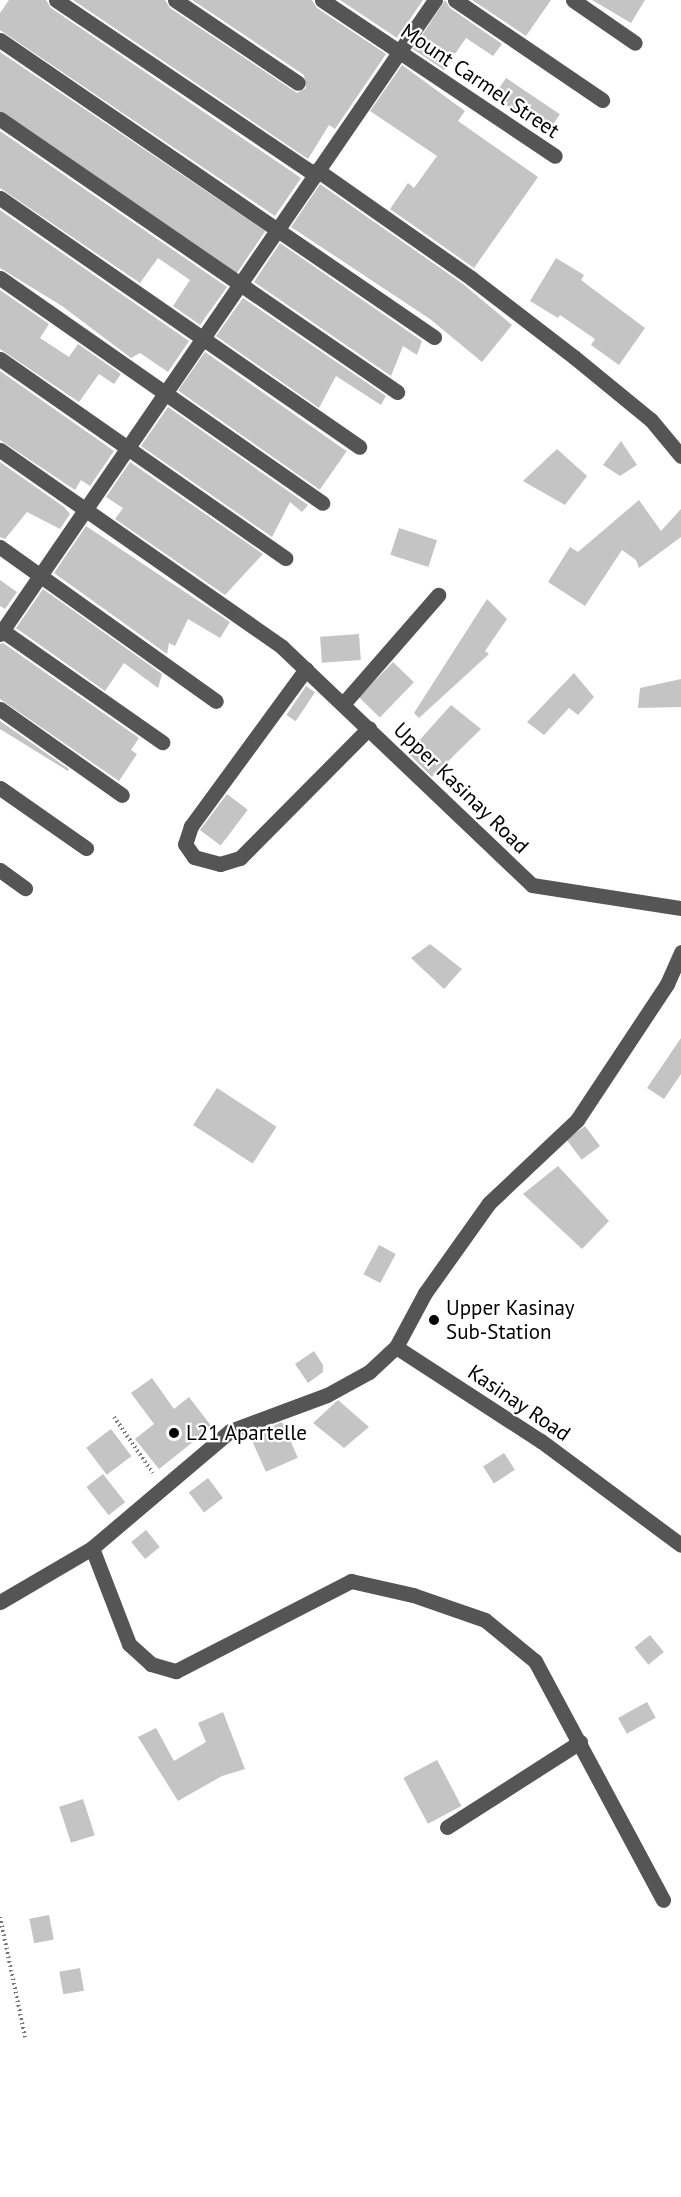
<!DOCTYPE html>
<html>
<head>
<meta charset="utf-8">
<style>
	body { margin:0 }
	#map { position:relative; width:681px; height:2197px; overflow:hidden; background:#fff; font-family:"PT Sans",sans-serif }
	div>[style] { position:absolute }
	[style*='--x'] { left:calc(var(--x)*1px); top:calc(var(--y)*1px); width:calc(var(--w)*1px); rotate:calc(var(--a)*1deg) }
	.building>* { inset:0; background:#c4c4c4; transform-origin:0 0 }
	.path>* { height:4px; margin-top:-2px; transform-origin:0; background:repeating-linear-gradient(90deg,#777 0 1.5px,transparent 0 4.5px) }
	.minor>* { height:15px; margin:-7.5px; padding:0 7.5px; transform-origin:7.5px; border-radius:7.5px; background:#555 }
	.dots>* { width:16px; height:16px; translate:-50% -50%; box-sizing:border-box; border:3px solid #fff; border-radius:50% }
	span { translate:-50% -50%; white-space:nowrap; text-align:center; line-height:1.15; -webkit-text-stroke:4.5px #fff; paint-order:stroke }
	.street-label { font-size:21px; color:#000 }
	.poi-label { font-size:21px; color:#000 }
	.left { translate:0 -50%; text-align:left }
</style>
</head>
<body>
<div id="map">
	<div class="building">
		<div style="clip-path:polygon(9px 0,46px 0,51px 8px,301px 178px,275px 216px,0 30px,0 13px)"></div>
		<div style="clip-path:polygon(73px 0,165px 0,170px 8px,297px 93px,306px 88px,304px 75px,192px 0,312px 0,317px 8px,386px 54px,335px 129px,329px 125px,308px 159px)"></div>
		<div style="clip-path:polygon(340px 0,423px 0,397px 38px)"></div>
		<div style="clip-path:polygon(445px 0,450px 8px,502px 44px,493px 56px,466px 38px,444px 70px,413px 49px)"></div>
		<div style="clip-path:polygon(472px 0,551px 0,526px 36px)"></div>
		<div style="clip-path:polygon(592px 0,645px 0,631px 23px)"></div>
		<div style="left:0;top:52px;width:320px;height:57px;rotate:34deg"></div>
		<div style="clip-path:polygon(402px 65px,465px 111px,458px 121px,538px 177px,474px 268px,390px 209px,408px 183px,414px 188px,437px 156px,370px 111px)"></div>
		<div style="left:506px;top:78px;width:65px;height:22px;rotate:34deg"></div>
		<div style="clip-path:polygon(0 131px,227px 287px,200px 325px,173px 306px,190px 280px,158px 258px,140px 283px,0 188px)"></div>
		<div style="clip-path:polygon(320px 184px,463px 284px,512px 325px,482px 362px,430px 319px,291px 227px)"></div>
		<div style="clip-path:polygon(0 210px,189px 341px,168px 372px,140px 353px,131px 358px,62px 306px,0 268px)"></div>
		<div style="clip-path:polygon(280px 243px,422px 341px,417px 355px,403px 346px,391px 376px,254px 282px)"></div>
		<div style="clip-path:polygon(556px 258px,584px 275px,581px 280px,645px 328px,619px 365px,591px 345px,595px 339px,560px 315px,558px 318px,530px 301px)"></div>
		<div style="clip-path:polygon(0 290px,49px 324px,40px 338px,69px 357px,78px 344px,121px 374px,114px 384px,99px 374px,79px 402px,0 349px)"></div>
		<div style="clip-path:polygon(243px 298px,386px 396px,381px 405px,336px 376px,319px 408px,216px 336px)"></div>
		<div style="left:205px;top:352px;width:173px;height:47px;rotate:35deg"></div>
		<div style="clip-path:polygon(0 371px,114px 451px,90px 486px,81px 480px,75px 490px,0 440px)"></div>
		<div style="clip-path:polygon(168px 407px,308px 505px,302px 512px,290px 502px,272px 537px,141px 446px)"></div>
		<div style="clip-path:polygon(621px 441px,637px 465px,620px 476px,603px 465px)"></div>
		<div style="clip-path:polygon(557px 449px,587px 476px,565px 505px,523px 481px)"></div>
		<div style="clip-path:polygon(0 462px,64px 507px,70px 514px,60px 529px,27px 512px,5px 539px,0 537px)"></div>
		<div style="clip-path:polygon(130px 462px,263px 554px,225px 595px,115px 519px,123px 508px,106px 497px)"></div>
		<div style="clip-path:polygon(639px 500px,661px 531px,681px 509px,681px 537px,639px 568px,636px 560px,622px 550px,585px 606px,548px 582px,570px 547px,578px 552px)"></div>
		<div style="clip-path:polygon(86px 526px,230px 622px,220px 638px,188px 619px,175px 646px,169px 643px,167px 654px,54px 573px)"></div>
		<div style="left:399px;top:528px;width:40px;height:28px;rotate:18deg"></div>
		<div style="clip-path:polygon(0 580px,17px 592px,5px 609px,0 606px)"></div>
		<div style="clip-path:polygon(43px 589px,162px 674px,158px 688px,124px 663px,105px 691px,16px 628px)"></div>
		<div style="clip-path:polygon(487px 599px,507px 619px,485px 651px,489px 654px,419px 718px,414px 713px)"></div>
		<div style="left:359px;top:634px;width:26px;height:39px;rotate:86deg"></div>
		<div style="clip-path:polygon(3px 643px,139px 738px,131px 750px,137px 754px,119px 781px,0 699px,0 644px)"></div>
		<div style="left:393px;top:662px;width:29px;height:49px;rotate:44deg"></div>
		<div style="clip-path:polygon(574px 673px,594px 697px,578px 715px,569px 708px,544px 735px,527px 722px)"></div>
		<div style="clip-path:polygon(681px 679px,681px 707px,638px 708px,640px 688px)"></div>
		<div style="left:306px;top:686px;width:11px;height:35px;rotate:34deg"></div>
		<div style="clip-path:polygon(451px 705px,481px 729px,432px 777px,408px 753px)"></div>
		<div style="clip-path:polygon(0 721px,69px 769px,68px 771px,0 729px)"></div>
		<div style="left:227px;top:794px;width:26px;height:45px;rotate:37deg"></div>
		<div style="clip-path:polygon(430px 944px,462px 969px,444px 989px,411px 958px)"></div>
		<div style="clip-path:polygon(681px 1038px,681px 1074px,664px 1099px,647px 1088px)"></div>
		<div style="left:217px;top:1088px;width:71px;height:44px;rotate:33deg"></div>
		<div style="left:585px;top:1126px;width:25px;height:23px;rotate:53deg"></div>
		<div style="clip-path:polygon(558px 1166px,609px 1221px,582px 1249px,523px 1194px)"></div>
		<div style="left:379px;top:1245px;width:19px;height:33px;rotate:28deg"></div>
		<div style="clip-path:polygon(314px 1351px,323px 1365px,323px 1372px,308px 1383px,295px 1364px)"></div>
		<div style="clip-path:polygon(152px 1378px,174px 1409px,189px 1397px,212px 1427px,159px 1469px,135px 1439px,154px 1424px,131px 1393px)"></div>
		<div style="clip-path:polygon(338px 1400px,369px 1427px,344px 1448px,313px 1423px)"></div>
		<div style="left:282px;top:1422px;width:39px;height:35px;rotate:66deg"></div>
		<div style="left:111px;top:1429px;width:34px;height:31px;rotate:53deg"></div>
		<div style="left:504px;top:1453px;width:20px;height:25px;rotate:57deg"></div>
		<div style="left:103px;top:1474px;width:36px;height:21px;rotate:52deg"></div>
		<div style="left:208px;top:1478px;width:25px;height:24px;rotate:53deg"></div>
		<div style="left:146px;top:1530px;width:22px;height:19px;rotate:51deg"></div>
		<div style="left:650px;top:1635px;width:22px;height:20px;rotate:51deg"></div>
		<div style="left:647px;top:1702px;width:18px;height:33px;rotate:61deg"></div>
		<div style="clip-path:polygon(223px 1712px,245px 1769px,222px 1776px,178px 1801px,138px 1737px,156px 1728px,174px 1761px,206px 1742px,198px 1723px)"></div>
		<div style="left:437px;top:1760px;width:52px;height:38px;rotate:62deg"></div>
		<div style="left:83px;top:1799px;width:38px;height:25px;rotate:72deg"></div>
		<div style="left:49px;top:1915px;width:25px;height:20px;rotate:79deg"></div>
		<div style="left:80px;top:1968px;width:23px;height:21px;rotate:80deg"></div>
	</div>
	<div class="path">
		<div style="--x:114;--y:1417;--w:68;--a:55.1"></div>
		<div style="--x:0;--y:1917;--w:123;--a:78.2"></div>
	</div>
	<div class="minor">
		<div style="--x:56;--y:0;--w:313;--a:34"></div>
		<div style="--x:175;--y:0;--w:148;--a:34"></div>
		<div style="--x:322;--y:0;--w:280;--a:33.8"></div>
		<div style="--x:455;--y:0;--w:178;--a:34.2"></div>
		<div style="--x:573;--y:0;--w:75;--a:34.7"></div>
		<div style="--x:0;--y:40;--w:526;--a:34.39"></div>
		<div style="--x:0;--y:119;--w:482;--a:34.5"></div>
		<div style="--x:317;--y:170;--w:188;--a:35"></div>
		<div style="--x:471;--y:278;--w:130;--a:37.5"></div>
		<div style="--x:574;--y:357;--w:99;--a:39.3"></div>
		<div style="--x:651;--y:420;--w:47;--a:50.2"></div>
		<div style="--x:0;--y:198;--w:437;--a:34.7"></div>
		<div style="--x:0;--y:278;--w:393;--a:34.9"></div>
		<div style="--x:0;--y:359;--w:348;--a:34.9"></div>
		<div style="--x:0;--y:450;--w:344;--a:34.9"></div>
		<div style="--x:282;--y:647;--w:345;--a:43.6"></div>
		<div style="--x:532;--y:885;--w:151;--a:8.8"></div>
		<div style="--x:0;--y:547;--w:265;--a:35.5"></div>
		<div style="--x:0;--y:629;--w:198;--a:34.9"></div>
		<div style="--x:0;--y:634;--w:769;--a:-55.55"></div>
		<div style="--x:306;--y:669;--w:195;--a:126.2"></div>
		<div style="--x:191;--y:826;--w:19;--a:108"></div>
		<div style="--x:185;--y:844;--w:16;--a:55"></div>
		<div style="--x:194;--y:857;--w:27;--a:15"></div>
		<div style="--x:220;--y:864;--w:21;--a:-17"></div>
		<div style="--x:240;--y:858;--w:183;--a:-45.2"></div>
		<div style="--x:343;--y:704;--w:145;--a:-48.9"></div>
		<div style="--x:0;--y:709;--w:149;--a:35.2"></div>
		<div style="--x:0;--y:788;--w:105;--a:34.9"></div>
		<div style="--x:0;--y:870;--w:31;--a:36"></div>
		<div style="--x:396;--y:1347;--w:173;--a:33"></div>
		<div style="--x:541;--y:1441;--w:174;--a:36.6"></div>
		<div style="--x:92;--y:1548;--w:103;--a:68.9"></div>
		<div style="--x:129;--y:1644;--w:30;--a:42"></div>
		<div style="--x:151;--y:1664;--w:26;--a:16"></div>
		<div style="--x:176;--y:1671;--w:197;--a:-27.2"></div>
		<div style="--x:351;--y:1581;--w:64;--a:12.7"></div>
		<div style="--x:413;--y:1595;--w:76;--a:19.1"></div>
		<div style="--x:485;--y:1620;--w:65;--a:39.4"></div>
		<div style="--x:535;--y:1661;--w:271;--a:61.8"></div>
		<div style="--x:0;--y:1602;--w:107;--a:-30.4"></div>
		<div style="--x:92;--y:1548;--w:181;--a:-40.3"></div>
		<div style="--x:230;--y:1431;--w:103;--a:-20.4"></div>
		<div style="--x:327;--y:1395;--w:48;--a:-28.7"></div>
		<div style="--x:369;--y:1372;--w:37;--a:-43"></div>
		<div style="--x:396;--y:1347;--w:61;--a:-61.8"></div>
		<div style="--x:425;--y:1293;--w:110;--a:-54.6"></div>
		<div style="--x:489;--y:1203;--w:121;--a:-43.3"></div>
		<div style="--x:577;--y:1120;--w:163;--a:-56.5"></div>
		<div style="--x:667;--y:984;--w:35;--a:-66"></div>
		<div style="--x:447;--y:1827;--w:158;--a:-32.6"></div>
	</div>
	<div class="dots">
		<div style="left:434px;top:1320px;background:#000"></div>
		<div style="left:174px;top:1433px;background:#000"></div>
	</div>
	<div class="street-label">
		<span style="left:480px;top:81px;rotate:34deg">Mount Carmel Street</span>
		<span style="left:461px;top:788px;rotate:44deg">Upper Kasinay Road</span>
		<span style="left:519px;top:1403px;rotate:34deg">Kasinay Road</span>
	</div>
	<div class="poi-label">
		<span class="left" style="left:446px;top:1320px">Upper Kasinay<br>Sub-Station</span>
		<span class="left" style="left:186px;top:1433px">L21 Apartelle</span>
	</div>
</div>
</body>
</html>
